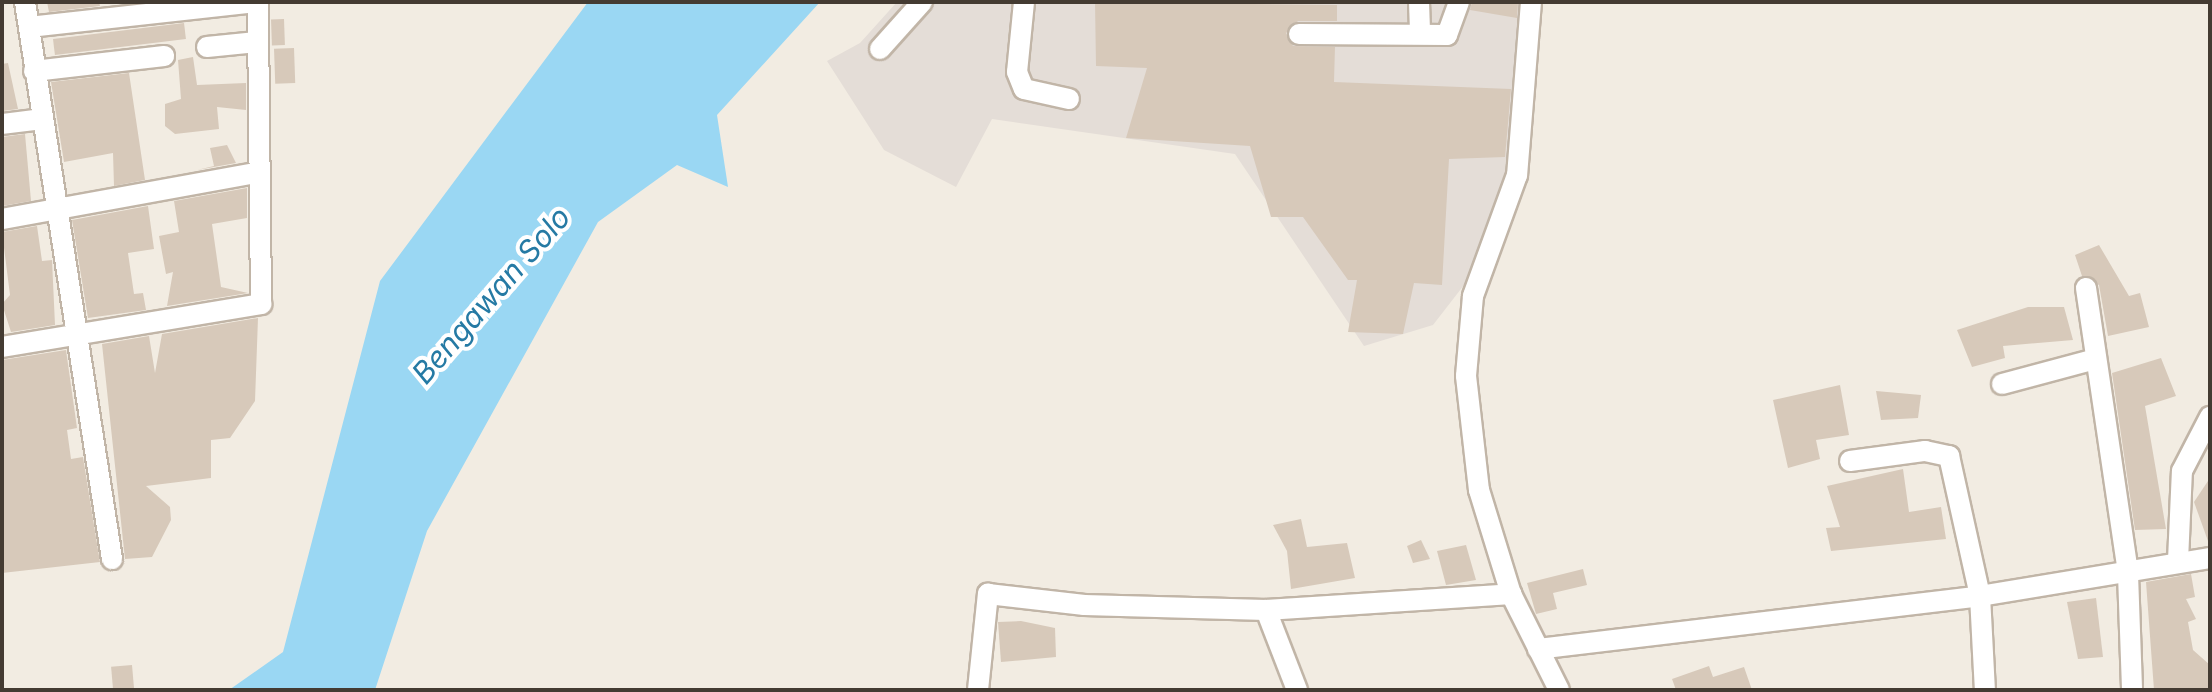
<!DOCTYPE html>
<html>
<head>
<meta charset="utf-8">
<style>
	body { margin:0 }
	#map { position:relative; width:2212px; height:692px; overflow:hidden; background:#f2ece2; font-family:Inter,sans-serif }
	div>[style] { position:absolute }
	[style*='--x'] { left:calc(var(--x)*1px); top:calc(var(--y)*1px); width:calc(var(--w)*1px); rotate:calc(var(--a)*1deg) }
	.industrial>* { inset:0; background:#e4ddd7 }
	.water>* { inset:0; background:#9ad7f3 }
	.building>* { inset:0; background:#d7c9ba; transform-origin:0 0 }
	.roads { filter:drop-shadow(2px 0 #c1b5a7) drop-shadow(-2px 0 #c1b5a7) drop-shadow(0 2px #c1b5a7) drop-shadow(0 -2px #c1b5a7) }
	.minor>* { height:20px; margin:-10px; padding:0 10px; transform-origin:10px; border-radius:10px; background:#fff }
	span { translate:-50% -50%; white-space:nowrap; text-align:center; line-height:1.15; -webkit-text-stroke:8px #fff; paint-order:stroke }
	.water-label { font-size:30px; color:#257aa4; font-style:italic }
	.frame { position:absolute; inset:0; border:4px solid #443b32; pointer-events:none }
</style>
</head>
<body>
<div id="map">
	<div class="industrial">
		<div style="clip-path:polygon(897px 2px,1528px 2px,1509px 227px,1433px 325px,1364px 346px,1235px 154px,992px 119px,956px 187px,884px 150px,827px 61px,860px 43px)"></div>
	</div>
	<div class="water">
		<div style="clip-path:polygon(588px 2px,820px 2px,717px 115px,728px 187px,677px 165px,598px 222px,427px 531px,375px 690px,229px 690px,283px 652px,380px 281px)"></div>
	</div>
	<div class="building">
		<div style="clip-path:polygon(47px 2px,99px 2px,100px 6px,49px 12px)"></div>
		<div style="clip-path:polygon(1095px 2px,1337px 5px,1337px 21px,1298px 21px,1286px 33px,1293px 46px,1335px 47px,1334px 82px,1511px 89px,1505px 157px,1449px 159px,1442px 285px,1414px 283px,1403px 334px,1348px 332px,1357px 280px,1348px 280px,1303px 217px,1271px 217px,1250px 146px,1126px 138px,1147px 68px,1096px 66px)"></div>
		<div style="clip-path:polygon(1472px 2px,1518px 2px,1517px 18px,1470px 10px)"></div>
		<div style="left:284px;top:19px;width:26px;height:13px;rotate:88deg"></div>
		<div style="left:184px;top:23px;width:16px;height:132px;rotate:83deg"></div>
		<div style="left:294px;top:48px;width:35px;height:20px;rotate:88deg"></div>
		<div style="clip-path:polygon(193px 57px,197px 85px,246px 83px,246px 110px,217px 107px,219px 129px,175px 134px,165px 126px,165px 104px,181px 99px,178px 60px)"></div>
		<div style="clip-path:polygon(8px 63px,18px 109px,2px 111px,2px 64px)"></div>
		<div style="clip-path:polygon(129px 73px,145px 180px,114px 186px,113px 153px,64px 162px,51px 82px)"></div>
		<div style="clip-path:polygon(25px 134px,31px 201px,2px 206px,2px 137px)"></div>
		<div style="clip-path:polygon(227px 145px,236px 163px,197px 170px,214px 166px,210px 148px)"></div>
		<div style="clip-path:polygon(247px 188px,247px 218px,212px 224px,221px 287px,248px 293px,167px 306px,173px 272px,166px 274px,159px 236px,179px 232px,174px 201px)"></div>
		<div style="clip-path:polygon(148px 206px,154px 249px,128px 253px,134px 294px,143px 293px,146px 310px,88px 318px,72px 220px)"></div>
		<div style="clip-path:polygon(37px 226px,42px 261px,52px 260px,55px 325px,11px 332px,2px 304px,10px 295px,2px 232px)"></div>
		<div style="clip-path:polygon(2099px 245px,2129px 296px,2140px 293px,2149px 327px,2108px 336px,2099px 285px,2082px 276px,2075px 255px)"></div>
		<div style="clip-path:polygon(2028px 307px,2064px 307px,2073px 340px,2003px 346px,2005px 358px,1972px 367px,1957px 330px)"></div>
		<div style="clip-path:polygon(258px 318px,255px 401px,230px 438px,211px 440px,211px 478px,146px 486px,170px 507px,171px 520px,152px 557px,125px 559px,102px 344px,149px 336px,155px 373px,162px 334px)"></div>
		<div style="clip-path:polygon(66px 350px,77px 428px,67px 430px,71px 459px,83px 457px,100px 562px,2px 573px,2px 360px)"></div>
		<div style="clip-path:polygon(2161px 358px,2176px 396px,2145px 406px,2166px 529px,2135px 530px,2112px 373px)"></div>
		<div style="clip-path:polygon(1840px 385px,1849px 435px,1816px 440px,1820px 459px,1788px 468px,1773px 400px)"></div>
		<div style="clip-path:polygon(1876px 391px,1921px 395px,1918px 418px,1881px 420px)"></div>
		<div style="clip-path:polygon(1903px 469px,1909px 512px,1941px 507px,1946px 539px,1831px 551px,1826px 528px,1840px 527px,1827px 486px)"></div>
		<div style="clip-path:polygon(2210px 478px,2210px 540px,2208px 541px,2194px 502px)"></div>
		<div style="clip-path:polygon(1301px 519px,1307px 547px,1347px 543px,1355px 578px,1291px 589px,1287px 551px,1273px 525px)"></div>
		<div style="clip-path:polygon(1421px 540px,1430px 559px,1413px 563px,1407px 546px)"></div>
		<div style="clip-path:polygon(1466px 545px,1476px 580px,1446px 585px,1437px 551px)"></div>
		<div style="clip-path:polygon(1583px 569px,1587px 585px,1553px 593px,1557px 609px,1536px 614px,1527px 583px)"></div>
		<div style="clip-path:polygon(2191px 574px,2195px 597px,2186px 599px,2196px 619px,2188px 622px,2193px 650px,2210px 665px,2210px 690px,2154px 690px,2146px 582px)"></div>
		<div style="clip-path:polygon(2096px 598px,2103px 657px,2078px 659px,2067px 602px)"></div>
		<div style="clip-path:polygon(1021px 621px,1055px 628px,1056px 657px,1001px 662px,998px 622px)"></div>
		<div style="left:132px;top:665px;width:25px;height:21px;rotate:85deg"></div>
		<div style="clip-path:polygon(1709px 666px,1713px 677px,1744px 667px,1752px 690px,1676px 690px,1672px 679px)"></div>
	</div>
	<div class="roads">
		<div class="minor">
			<div style="--x:25;--y:2;--w:564;--a:81.12"></div>
			<div style="--x:1024;--y:2;--w:70;--a:95.7"></div>
			<div style="--x:1017;--y:72;--w:18;--a:68"></div>
			<div style="--x:1024;--y:89;--w:46;--a:12.5"></div>
			<div style="--x:1419;--y:2;--w:32;--a:88"></div>
			<div style="--x:1531;--y:2;--w:174;--a:94.6"></div>
			<div style="--x:1517;--y:175;--w:129;--a:110"></div>
			<div style="--x:1473;--y:296;--w:80;--a:95"></div>
			<div style="--x:1466;--y:376;--w:115;--a:83.5"></div>
			<div style="--x:1479;--y:490;--w:109;--a:72.9"></div>
			<div style="--x:1511;--y:594;--w:107;--a:63.4"></div>
			<div style="--x:29;--y:27;--w:226;--a:-6.3"></div>
			<div style="--x:1299;--y:34;--w:148;--a:0.4"></div>
			<div style="--x:1447;--y:35;--w:35;--a:-70"></div>
			<div style="--x:207;--y:47;--w:50;--a:-5.7"></div>
			<div style="--x:880;--y:49;--w:63;--a:-48.2"></div>
			<div style="--x:34;--y:71;--w:131;--a:-6.6"></div>
			<div style="--x:2;--y:124;--w:39;--a:-7"></div>
			<div style="--x:2;--y:219;--w:258;--a:-10.3"></div>
			<div style="--x:2086;--y:288;--w:289;--a:81.6"></div>
			<div style="--x:2128;--y:574;--w:116;--a:88"></div>
			<div style="--x:2;--y:347;--w:263;--a:-9.4"></div>
			<div style="--x:261;--y:304;--w:302;--a:-90.6"></div>
			<div style="--x:2002;--y:384;--w:96;--a:-15"></div>
			<div style="--x:1850;--y:461;--w:76;--a:-7.6"></div>
			<div style="--x:1925;--y:451;--w:25;--a:12"></div>
			<div style="--x:1949;--y:456;--w:143;--a:77.5"></div>
			<div style="--x:1980;--y:596;--w:94;--a:87"></div>
			<div style="--x:2178;--y:561;--w:90;--a:-87.5"></div>
			<div style="--x:2182;--y:471;--w:61;--a:-62.6"></div>
			<div style="--x:1266;--y:610;--w:86;--a:68.8"></div>
			<div style="--x:1538;--y:649;--w:445;--a:-6.8"></div>
			<div style="--x:1980;--y:596;--w:233;--a:-9.4"></div>
			<div style="--x:978;--y:690;--w:97;--a:-84.1"></div>
			<div style="--x:988;--y:594;--w:97;--a:6.5"></div>
			<div style="--x:1084;--y:605;--w:182;--a:1.6"></div>
			<div style="--x:1266;--y:610;--w:246;--a:-3.7"></div>
		</div>
	</div>
	<div class="water-label">
		<span style="left:491px;top:295px;rotate:-49deg">Bengawan Solo</span>
	</div>
	<div class="frame"></div>
</div>
</body>
</html>
